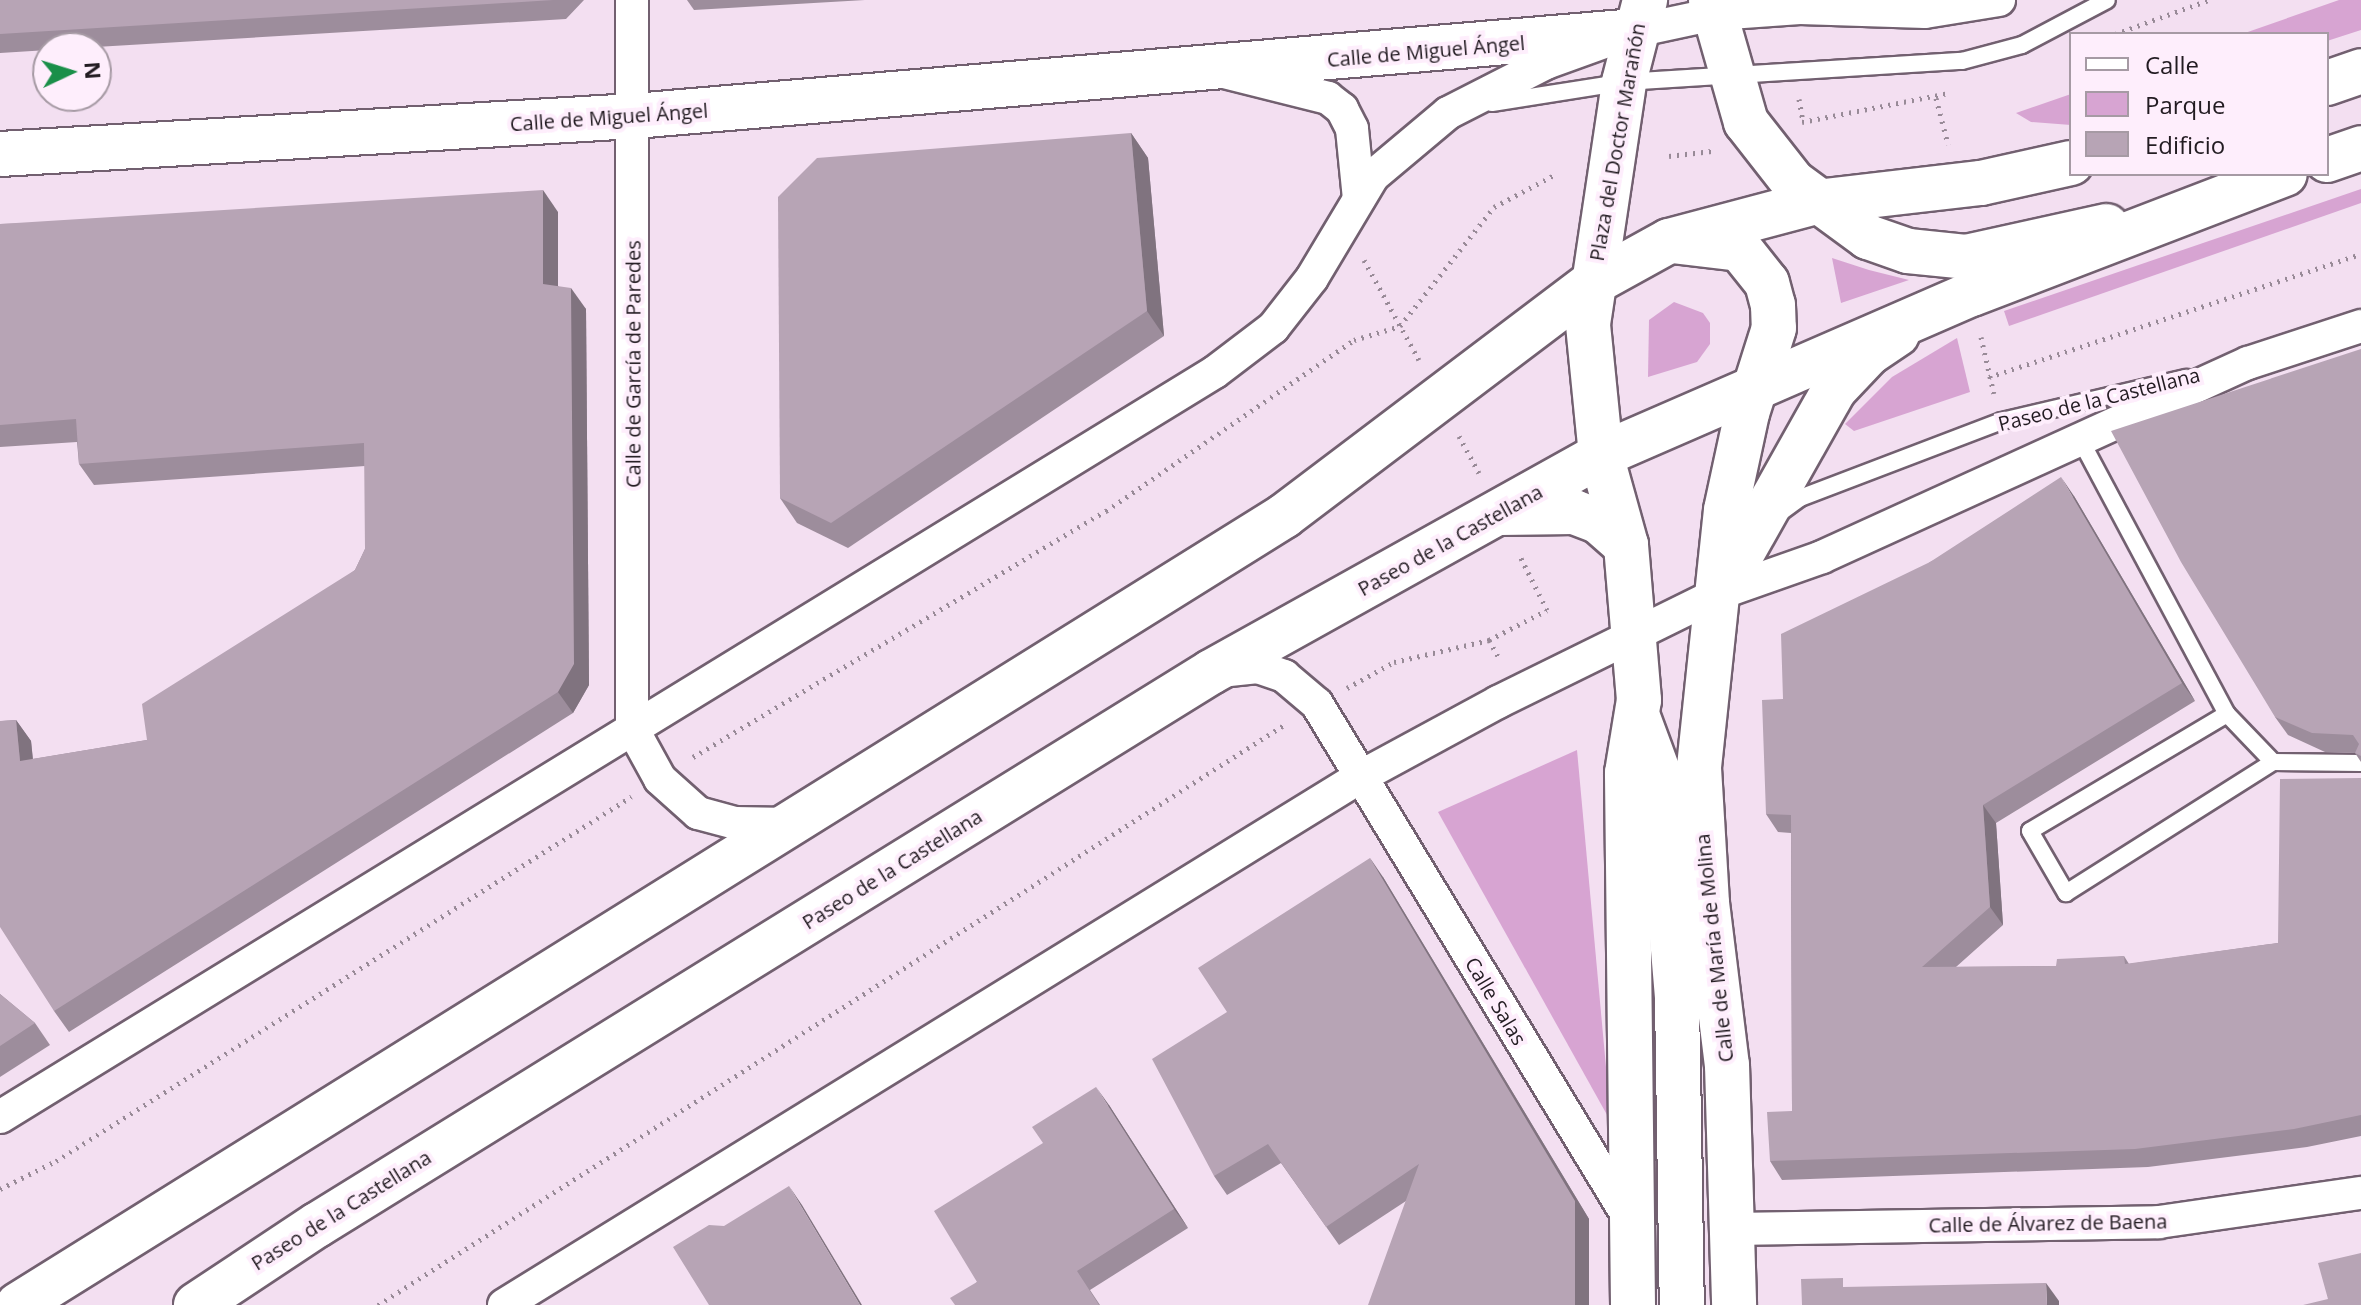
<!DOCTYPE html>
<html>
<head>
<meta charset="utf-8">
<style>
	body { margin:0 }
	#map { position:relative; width:2361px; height:1305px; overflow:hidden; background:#f3dff1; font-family:"Open Sans",sans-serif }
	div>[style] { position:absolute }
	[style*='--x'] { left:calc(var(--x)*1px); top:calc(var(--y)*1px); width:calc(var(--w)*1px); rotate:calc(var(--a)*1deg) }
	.green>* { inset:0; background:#d7a4d2 }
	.path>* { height:5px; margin-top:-2.5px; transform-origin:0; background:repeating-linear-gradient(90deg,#988a97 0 2px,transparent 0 8px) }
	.roads { filter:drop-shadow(2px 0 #726070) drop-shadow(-2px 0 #726070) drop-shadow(0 2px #726070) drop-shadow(0 -2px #726070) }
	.lane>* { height:16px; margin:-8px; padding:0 8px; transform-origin:8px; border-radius:8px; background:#fff }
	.street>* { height:32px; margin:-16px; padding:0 16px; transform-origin:16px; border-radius:16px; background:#fff }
	.secondary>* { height:44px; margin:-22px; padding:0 22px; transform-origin:22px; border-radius:22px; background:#fff }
	.primary>* { height:44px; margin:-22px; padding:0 22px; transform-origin:22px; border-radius:22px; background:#fff }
	.highway>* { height:44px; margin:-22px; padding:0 22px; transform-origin:22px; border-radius:22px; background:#fff }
	.wall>* { inset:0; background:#9d8d9c }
	.shaded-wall>* { inset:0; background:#80737f }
	.building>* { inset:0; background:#b7a4b5 }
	span { translate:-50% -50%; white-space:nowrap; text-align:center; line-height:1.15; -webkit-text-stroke:8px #feeefc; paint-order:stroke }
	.street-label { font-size:20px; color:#221b21 }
	.legend { position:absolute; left:2069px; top:32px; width:260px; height:144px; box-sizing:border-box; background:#feeefc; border:2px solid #a69aa4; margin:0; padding:10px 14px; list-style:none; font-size:24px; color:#221b21 }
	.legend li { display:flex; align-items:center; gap:16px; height:40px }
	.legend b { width:40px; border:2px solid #a69aa4 }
	.north { position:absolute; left:32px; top:32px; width:80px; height:80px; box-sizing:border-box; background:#feeefc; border:2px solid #a69aa4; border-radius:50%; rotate:86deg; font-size:22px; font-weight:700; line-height:32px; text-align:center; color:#221b21 }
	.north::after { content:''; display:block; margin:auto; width:28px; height:36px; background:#1a8f49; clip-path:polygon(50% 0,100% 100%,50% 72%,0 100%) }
</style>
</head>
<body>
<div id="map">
	<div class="green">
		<div style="clip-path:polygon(2339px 0,2361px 0,2361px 30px,2327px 41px,2327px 34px,2242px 34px)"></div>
		<div style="clip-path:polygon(2071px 94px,2071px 125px,2031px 122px,2016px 113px)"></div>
		<div style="clip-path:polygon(2361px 189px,2361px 203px,2009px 326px,2004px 311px)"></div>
		<div style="clip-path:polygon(1832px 258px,1869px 270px,1909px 280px,1841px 303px)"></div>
		<div style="clip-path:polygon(1674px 302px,1703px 313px,1710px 323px,1710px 344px,1697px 362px,1648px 377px,1649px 320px)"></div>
		<div style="clip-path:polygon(1957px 338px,1970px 392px,1854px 431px,1845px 424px,1892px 377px)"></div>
		<div style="clip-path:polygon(1577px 750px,1611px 1122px,1438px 812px)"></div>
	</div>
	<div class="path">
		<div style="--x:2115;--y:34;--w:100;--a:-19.9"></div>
		<div style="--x:1936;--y:98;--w:48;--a:75.4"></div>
		<div style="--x:1799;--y:99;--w:22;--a:80"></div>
		<div style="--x:1802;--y:122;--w:150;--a:-11.2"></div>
		<div style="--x:1669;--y:156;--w:43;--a:-6.6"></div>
		<div style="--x:1364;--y:260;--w:114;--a:61.2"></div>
		<div style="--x:1981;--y:337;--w:58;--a:77.2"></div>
		<div style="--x:1989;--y:377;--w:392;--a:-18.3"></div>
		<div style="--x:1459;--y:436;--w:42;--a:61.6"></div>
		<div style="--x:1489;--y:640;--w:23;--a:61"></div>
		<div style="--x:1347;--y:688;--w:54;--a:-29"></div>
		<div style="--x:1394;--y:662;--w:98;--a:-13"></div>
		<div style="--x:1489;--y:640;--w:65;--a:-27.3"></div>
		<div style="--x:1547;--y:610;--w:63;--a:-116.6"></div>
		<div style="--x:693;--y:757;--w:481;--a:-30.8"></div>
		<div style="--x:1106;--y:511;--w:301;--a:-34.6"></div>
		<div style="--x:1354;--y:340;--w:48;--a:-16.9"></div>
		<div style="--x:1400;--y:326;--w:152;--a:-51.7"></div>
		<div style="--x:1494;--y:207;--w:70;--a:-28"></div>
		<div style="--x:0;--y:1189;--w:63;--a:-26.6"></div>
		<div style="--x:56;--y:1161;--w:681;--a:-32.34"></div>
		<div style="--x:378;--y:1305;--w:1076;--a:-32.63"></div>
	</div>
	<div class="roads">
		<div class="lane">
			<div style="--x:1492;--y:103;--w:134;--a:-9"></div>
			<div style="--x:1624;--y:82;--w:339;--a:-3.6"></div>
			<div style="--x:1962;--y:61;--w:62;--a:-14.9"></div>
			<div style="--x:2022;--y:45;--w:96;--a:-27.9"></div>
			<div style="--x:2080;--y:439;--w:312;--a:61.9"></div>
			<div style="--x:2227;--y:714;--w:66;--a:46.2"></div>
			<div style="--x:2273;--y:762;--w:88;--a:0.7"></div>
			<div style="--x:1781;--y:512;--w:24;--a:-36"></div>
			<div style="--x:1800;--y:498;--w:216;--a:-20.9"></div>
			<div style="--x:2002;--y:421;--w:189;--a:-13.2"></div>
			<div style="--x:2227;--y:714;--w:229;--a:149.3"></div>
			<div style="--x:2030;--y:831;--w:72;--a:59.9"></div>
			<div style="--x:2066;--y:893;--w:245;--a:-32.3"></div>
		</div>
		<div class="street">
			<div style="--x:632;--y:0;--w:728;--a:90"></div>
			<div style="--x:632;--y:728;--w:58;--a:61.2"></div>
			<div style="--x:660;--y:779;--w:51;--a:41.8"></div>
			<div style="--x:698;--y:813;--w:38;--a:15"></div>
			<div style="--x:735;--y:823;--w:54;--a:1.1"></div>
			<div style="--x:1224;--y:72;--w:107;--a:14"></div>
			<div style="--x:1328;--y:98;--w:18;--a:38"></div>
			<div style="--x:1342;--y:109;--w:22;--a:63"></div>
			<div style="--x:1352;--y:129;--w:70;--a:84.3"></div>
			<div style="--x:1220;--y:671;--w:38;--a:-6"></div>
			<div style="--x:1258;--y:667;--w:28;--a:19"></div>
			<div style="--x:1284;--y:676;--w:43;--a:40.3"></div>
			<div style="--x:1317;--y:704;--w:605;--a:58.73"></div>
			<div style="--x:0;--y:1117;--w:1425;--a:-31.52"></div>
			<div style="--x:1215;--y:372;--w:73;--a:-37.2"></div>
			<div style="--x:1273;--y:328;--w:63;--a:-52"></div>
			<div style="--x:1312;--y:278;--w:119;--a:-59.1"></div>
			<div style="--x:1373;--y:176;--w:98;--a:-40"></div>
			<div style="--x:1448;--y:113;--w:110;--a:-27"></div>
			<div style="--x:1546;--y:63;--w:95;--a:-19.8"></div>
			<div style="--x:1635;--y:31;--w:82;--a:-12"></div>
			<div style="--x:1715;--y:14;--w:85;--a:-4"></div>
			<div style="--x:1800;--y:8;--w:125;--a:1.8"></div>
			<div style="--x:1925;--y:12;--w:75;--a:-9.2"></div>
			<div style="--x:1733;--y:1229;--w:426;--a:-0.9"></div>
			<div style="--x:2159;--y:1222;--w:204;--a:-8.2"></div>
			<div style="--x:504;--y:1305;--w:1006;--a:-31.67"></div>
			<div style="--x:1360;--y:777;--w:157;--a:-28.5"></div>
			<div style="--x:1498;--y:702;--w:247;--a:-26.2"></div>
			<div style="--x:1720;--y:593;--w:108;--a:-19.4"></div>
			<div style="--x:1822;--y:557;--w:468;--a:-24.5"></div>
			<div style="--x:2248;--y:363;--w:119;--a:-18.1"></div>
		</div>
		<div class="secondary">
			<div style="--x:0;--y:154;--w:635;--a:-3.43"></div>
			<div style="--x:634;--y:116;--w:1005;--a:-4.85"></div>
		</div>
		<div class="primary">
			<div style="--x:1711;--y:0;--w:127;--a:74"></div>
			<div style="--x:1746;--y:122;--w:76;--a:51.9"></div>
			<div style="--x:1793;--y:182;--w:93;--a:36.3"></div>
			<div style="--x:1868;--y:237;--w:42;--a:19.3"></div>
			<div style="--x:1908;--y:251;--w:58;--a:5.9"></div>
			<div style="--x:1966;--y:257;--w:144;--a:-12.4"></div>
			<div style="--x:1672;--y:241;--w:68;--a:6.7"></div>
			<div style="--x:1740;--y:249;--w:43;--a:51.5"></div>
			<div style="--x:1767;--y:283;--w:23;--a:75"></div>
			<div style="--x:1773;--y:305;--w:23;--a:88"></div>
			<div style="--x:1774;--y:328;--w:89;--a:107.6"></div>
			<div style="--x:1747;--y:413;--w:99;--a:102.2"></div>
			<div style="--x:1726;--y:510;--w:259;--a:96"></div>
			<div style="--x:1699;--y:768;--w:135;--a:86.6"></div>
			<div style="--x:1707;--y:903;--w:163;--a:83"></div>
			<div style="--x:1727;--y:1065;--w:240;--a:88.3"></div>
			<div style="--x:1500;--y:513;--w:74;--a:-0.8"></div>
			<div style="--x:1574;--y:512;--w:26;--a:21"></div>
			<div style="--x:1598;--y:521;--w:37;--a:41"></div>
			<div style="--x:1723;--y:587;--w:226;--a:-60.6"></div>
			<div style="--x:1834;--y:390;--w:51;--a:-46.6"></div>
			<div style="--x:1869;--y:353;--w:34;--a:-34"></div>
			<div style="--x:1639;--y:720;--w:54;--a:69.6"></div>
			<div style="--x:1658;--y:771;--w:229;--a:85.2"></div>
			<div style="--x:1677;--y:999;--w:306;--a:89.1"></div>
			<div style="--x:1633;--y:1305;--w:532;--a:-90.65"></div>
			<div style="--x:1627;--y:773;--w:74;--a:-80.7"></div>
			<div style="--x:1639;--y:700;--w:156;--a:-94.8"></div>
			<div style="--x:1626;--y:545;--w:93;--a:-105.5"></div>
			<div style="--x:1601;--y:455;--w:132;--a:-95.7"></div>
			<div style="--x:1588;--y:324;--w:245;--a:-81.5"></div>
			<div style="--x:1624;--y:82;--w:85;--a:-75.6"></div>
		</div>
		<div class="highway">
			<div style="--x:2327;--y:83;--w:36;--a:-19"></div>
			<div style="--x:2327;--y:160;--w:36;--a:-19"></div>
			<div style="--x:18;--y:1305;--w:1492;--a:-31.93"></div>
			<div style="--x:1284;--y:516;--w:385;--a:-37.1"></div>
			<div style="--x:1591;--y:284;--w:89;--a:-28.9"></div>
			<div style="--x:1669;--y:241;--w:152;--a:-14.9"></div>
			<div style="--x:1816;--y:202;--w:166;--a:-6.6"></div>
			<div style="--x:1981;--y:183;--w:92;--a:-12.5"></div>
			<div style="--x:196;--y:1305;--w:145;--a:-33.5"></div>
			<div style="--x:317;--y:1225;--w:1051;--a:-31.74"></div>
			<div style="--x:1211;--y:672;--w:446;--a:-29.1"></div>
			<div style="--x:1601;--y:455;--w:404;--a:-23.5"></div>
			<div style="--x:1972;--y:294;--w:335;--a:-21"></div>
		</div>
	</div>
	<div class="wall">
		<div style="clip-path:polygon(0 0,584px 0,566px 19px,79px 48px,48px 48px,48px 50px,0 53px)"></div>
		<div style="clip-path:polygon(687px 0,865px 0,694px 10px)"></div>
		<div style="clip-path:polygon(1131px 133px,1148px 158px,1164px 336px,848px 548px,797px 523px,780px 498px)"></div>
		<div style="clip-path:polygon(558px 212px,558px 286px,586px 309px,589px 685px,573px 713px,69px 1032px,54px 1011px,2px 721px,16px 720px,31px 741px,33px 759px,147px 740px,355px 570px,365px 549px,365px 466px,94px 485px,79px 464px,77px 442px,0 447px,0 224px)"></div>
		<div style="clip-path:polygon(2361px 349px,2361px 762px,2355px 753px,2325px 752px,2288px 735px,2275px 717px)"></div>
		<div style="clip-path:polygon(2074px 496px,2195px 701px,1996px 823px,2003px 925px,1956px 967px,2056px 966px,2124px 956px,2129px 964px,2278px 943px,2361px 778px,2361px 1136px,2307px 1147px,2148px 1167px,1782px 1180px,1770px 1161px,1792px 1111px,1791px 833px,1778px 832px,1766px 814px,1783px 699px,1930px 562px)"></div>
		<div style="clip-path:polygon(1383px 877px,1589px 1219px,1589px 1305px,1406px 1201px,1339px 1245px,1281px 1163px,1227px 1195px,1214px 1176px,1227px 1012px)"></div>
		<div style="clip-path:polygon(0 994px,35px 1023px,50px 1045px,0 1077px)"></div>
		<div style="clip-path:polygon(1109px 1105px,1188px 1228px,1090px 1290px,1100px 1305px,955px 1305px,977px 1282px)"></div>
	</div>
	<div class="shaded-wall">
		<div style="clip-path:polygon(1131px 133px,1148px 158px,1164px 336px,1147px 311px)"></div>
		<div style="clip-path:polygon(543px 190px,558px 212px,558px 305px,543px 284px)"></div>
		<div style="clip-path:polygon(571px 288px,586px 309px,589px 685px,573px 713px,558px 692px)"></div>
		<div style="clip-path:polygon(2061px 477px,2074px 496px,2195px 701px,2182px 683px)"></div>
		<div style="clip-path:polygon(16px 720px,31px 741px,35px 783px,20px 761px)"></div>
		<div style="clip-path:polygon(1983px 805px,1996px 823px,2003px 925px,1990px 907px)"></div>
		<div style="clip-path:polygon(1370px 858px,1383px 877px,1589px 1219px,1589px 1305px,1575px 1305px)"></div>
		<div style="clip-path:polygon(1096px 1087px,1109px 1105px,1188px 1228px,1174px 1209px)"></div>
		<div style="clip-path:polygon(789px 1186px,802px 1205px,862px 1305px,860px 1305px)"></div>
		<div style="clip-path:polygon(2046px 1283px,2059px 1301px,2059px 1305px,2047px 1305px)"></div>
	</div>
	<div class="building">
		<div style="clip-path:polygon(0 0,553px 0,0 34px)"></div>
		<div style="clip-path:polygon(1131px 133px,1147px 311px,831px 523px,780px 498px,778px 197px,817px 158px)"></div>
		<div style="clip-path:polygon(543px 190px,543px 284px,571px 288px,574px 664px,558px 692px,54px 1011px,0 927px,0 721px,16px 720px,20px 761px,147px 740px,142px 704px,355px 570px,365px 549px,364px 443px,79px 464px,76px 419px,0 425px,0 224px)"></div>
		<div style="clip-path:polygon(2361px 349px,2361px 756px,2355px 753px,2359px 744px,2353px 735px,2312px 733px,2275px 717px,2181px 562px,2111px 431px)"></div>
		<div style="clip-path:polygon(2061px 477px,2182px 683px,1983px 805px,1990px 907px,1922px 967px,2056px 966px,2057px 959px,2124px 956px,2125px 964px,2278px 943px,2280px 779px,2361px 778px,2361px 1115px,2294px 1129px,2135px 1149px,1770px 1161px,1767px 1112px,1792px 1111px,1791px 815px,1766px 814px,1762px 700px,1783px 699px,1781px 634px,1930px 562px)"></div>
		<div style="clip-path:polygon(1370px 858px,1575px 1201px,1575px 1305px,1368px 1305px,1419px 1164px,1326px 1227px,1268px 1144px,1214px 1176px,1152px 1059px,1227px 1012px,1198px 968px)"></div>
		<div style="clip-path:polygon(0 994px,35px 1023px,0 1046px)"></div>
		<div style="clip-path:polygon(1096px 1087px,1174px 1209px,1077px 1271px,1099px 1305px,955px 1305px,950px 1298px,977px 1282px,934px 1211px,1043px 1143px,1032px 1127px)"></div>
		<div style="clip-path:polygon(789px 1186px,860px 1305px,709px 1305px,673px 1247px,709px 1225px,724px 1226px)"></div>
		<div style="clip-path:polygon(2361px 1253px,2361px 1305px,2303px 1305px,2328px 1299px,2318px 1263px)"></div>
		<div style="clip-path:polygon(1843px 1278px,1843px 1287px,2046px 1283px,2047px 1305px,1802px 1305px,1801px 1279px)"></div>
	</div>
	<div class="street-label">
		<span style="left:1426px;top:51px;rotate:-5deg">Calle de Miguel Ángel</span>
		<span style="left:609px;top:117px;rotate:-4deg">Calle de Miguel Ángel</span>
		<span style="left:1617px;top:142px;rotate:-80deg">Plaza del Doctor Marañón</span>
		<span style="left:633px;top:364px;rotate:-90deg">Calle de García de Paredes</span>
		<span style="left:2099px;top:399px;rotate:-14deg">Paseo de la Castellana</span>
		<span style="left:1450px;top:540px;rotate:-29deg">Paseo de la Castellana</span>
		<span style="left:892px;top:869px;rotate:-32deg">Paseo de la Castellana</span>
		<span style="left:1714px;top:948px;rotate:-96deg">Calle de María de Molina</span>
		<span style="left:1496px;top:1001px;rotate:59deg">Calle Salas</span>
		<span style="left:341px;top:1210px;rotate:-32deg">Paseo de la Castellana</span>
		<span style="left:2048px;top:1223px;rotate:-1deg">Calle de Álvarez de Baena</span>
	</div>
	<ul class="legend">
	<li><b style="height:10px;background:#fff"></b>Calle</li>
	<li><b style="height:22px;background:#d7a4d2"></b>Parque</li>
	<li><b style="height:22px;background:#b7a4b5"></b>Edificio</li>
	</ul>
	<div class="north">N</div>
</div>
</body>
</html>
